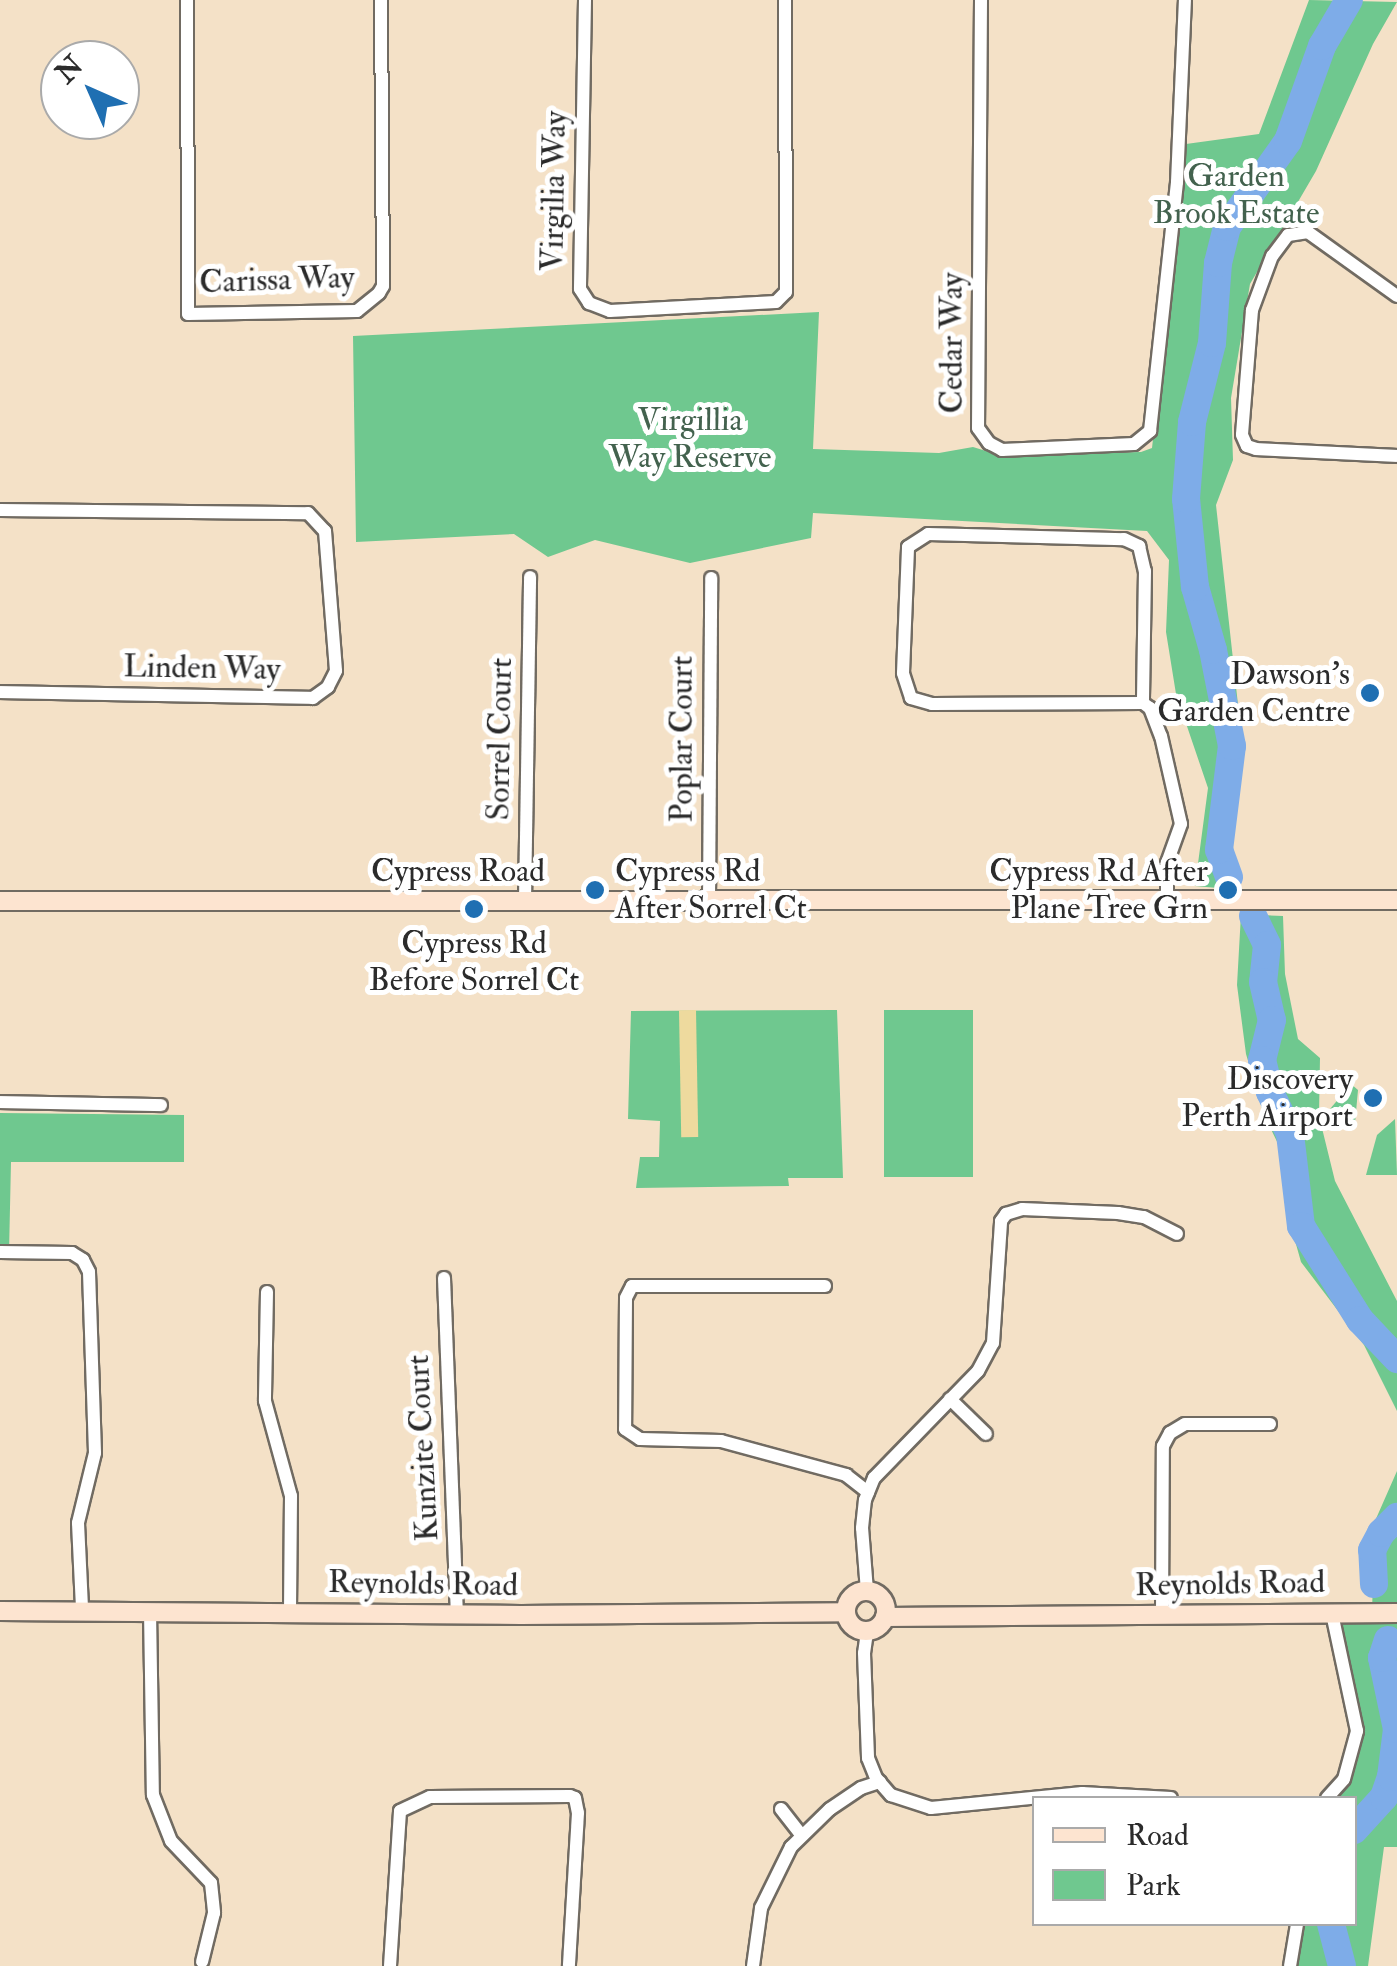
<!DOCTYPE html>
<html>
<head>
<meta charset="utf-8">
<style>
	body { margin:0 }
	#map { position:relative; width:1397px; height:1966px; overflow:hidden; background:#f4e1c7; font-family:"IM FELL Double Pica",serif }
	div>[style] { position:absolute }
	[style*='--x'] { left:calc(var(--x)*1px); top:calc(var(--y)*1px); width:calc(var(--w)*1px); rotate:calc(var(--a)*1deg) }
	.green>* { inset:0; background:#6fc88f; transform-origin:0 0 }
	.sand>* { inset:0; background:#eeda9e; transform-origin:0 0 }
	.river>* { height:28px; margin:-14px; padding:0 14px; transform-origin:14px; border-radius:14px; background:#7eace8 }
	.roads { filter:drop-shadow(2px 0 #716b62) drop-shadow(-2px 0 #716b62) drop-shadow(0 2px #716b62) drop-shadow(0 -2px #716b62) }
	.street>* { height:12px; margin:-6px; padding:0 6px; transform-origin:6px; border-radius:6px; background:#fff }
	.secondary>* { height:18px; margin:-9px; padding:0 9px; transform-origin:9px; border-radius:9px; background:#fde4d0 }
	.secondary>.ring { margin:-9px; padding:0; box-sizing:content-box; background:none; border:18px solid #fde4d0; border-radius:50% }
	.dots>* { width:28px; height:28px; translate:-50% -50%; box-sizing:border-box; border:5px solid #fff; border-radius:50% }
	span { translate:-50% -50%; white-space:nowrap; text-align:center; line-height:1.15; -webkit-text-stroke:10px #fff; paint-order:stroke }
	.park-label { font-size:32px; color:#43624e }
	.street-label { font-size:32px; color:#2b2b2b }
	.poi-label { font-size:32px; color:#2b2b2b }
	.right { translate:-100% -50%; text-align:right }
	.left { translate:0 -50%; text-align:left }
	.legend { position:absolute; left:1032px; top:1796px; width:325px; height:130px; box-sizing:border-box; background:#fff; border:2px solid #aaa; margin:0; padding:12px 18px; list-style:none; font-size:30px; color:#2b2b2b }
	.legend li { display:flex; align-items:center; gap:20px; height:50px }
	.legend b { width:50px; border:2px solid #aaa }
	.north { position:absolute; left:40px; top:40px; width:100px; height:100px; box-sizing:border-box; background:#fff; border:2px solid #aaa; border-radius:50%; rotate:315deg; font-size:28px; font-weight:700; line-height:40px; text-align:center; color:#2b2b2b }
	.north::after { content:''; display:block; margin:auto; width:35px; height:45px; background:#1f6fb2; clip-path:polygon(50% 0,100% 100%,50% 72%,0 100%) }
</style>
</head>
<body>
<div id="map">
	<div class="green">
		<div style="clip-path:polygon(1309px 0,1397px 2px,1373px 44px,1316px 171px,1250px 284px,1231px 398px,1233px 460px,1216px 505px,1243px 750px,1218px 888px,1195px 886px,1208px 788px,1176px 694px,1166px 632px,1169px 560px,1147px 531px,813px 513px,811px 538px,690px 563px,595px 540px,548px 557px,514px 534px,356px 542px,353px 336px,819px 312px,813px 449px,939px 453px,973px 447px,999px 455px,1141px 452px,1152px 448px,1186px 144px,1259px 134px)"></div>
		<div style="clip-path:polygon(1241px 914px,1283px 916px,1285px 974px,1298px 1039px,1320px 1058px,1319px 1116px,1335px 1181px,1397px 1301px,1397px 1411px,1364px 1345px,1301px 1262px,1285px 1205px,1284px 1156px,1264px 1115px,1246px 1054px,1237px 985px)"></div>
		<div style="clip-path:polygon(837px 1010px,843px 1178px,788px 1178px,789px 1186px,636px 1188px,640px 1157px,659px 1157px,660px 1121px,628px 1119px,631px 1011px)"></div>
		<div style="left:884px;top:1010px;width:89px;height:167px"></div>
		<div style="clip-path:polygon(1351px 1084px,1358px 1090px,1355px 1123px,1337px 1124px,1330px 1109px)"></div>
		<div style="clip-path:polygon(0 1113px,184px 1115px,184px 1162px,11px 1162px,9px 1253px,0 1252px)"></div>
		<div style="clip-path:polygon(1395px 1119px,1397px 1175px,1366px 1175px,1377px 1135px)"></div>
		<div style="clip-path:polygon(1397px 1471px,1397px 1847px,1384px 1847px,1368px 1966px,1290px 1966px,1297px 1924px,1354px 1924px,1354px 1798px,1327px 1798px,1333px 1794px,1357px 1731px,1332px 1613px,1372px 1611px,1375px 1521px)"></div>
	</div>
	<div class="sand">
		<div style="left:696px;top:1010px;width:127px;height:17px;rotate:89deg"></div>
	</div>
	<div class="river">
		<div style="--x:1229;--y:877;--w:29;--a:-110"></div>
		<div style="--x:1219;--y:850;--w:105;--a:-82.9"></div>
		<div style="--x:1232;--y:746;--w:98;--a:-101.2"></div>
		<div style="--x:1213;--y:650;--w:66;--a:-105.9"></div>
		<div style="--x:1195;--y:587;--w:88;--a:-95.8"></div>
		<div style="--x:1186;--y:499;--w:77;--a:-85.5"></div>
		<div style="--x:1192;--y:422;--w:81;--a:-75.8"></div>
		<div style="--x:1212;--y:343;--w:80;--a:-85.7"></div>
		<div style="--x:1218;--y:263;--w:37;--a:-76"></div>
		<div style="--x:1227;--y:227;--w:105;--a:-54.7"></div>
		<div style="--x:1288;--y:141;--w:101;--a:-70.3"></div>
		<div style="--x:1322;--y:46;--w:53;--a:-59.6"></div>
		<div style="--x:1253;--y:916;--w:32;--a:64"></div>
		<div style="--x:1267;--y:945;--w:37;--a:96"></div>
		<div style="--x:1263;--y:982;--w:39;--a:77"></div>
		<div style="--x:1272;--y:1020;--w:41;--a:104"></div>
		<div style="--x:1262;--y:1060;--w:33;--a:76"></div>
		<div style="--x:1270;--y:1092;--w:47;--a:64.5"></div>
		<div style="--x:1290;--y:1134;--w:93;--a:83.2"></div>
		<div style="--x:1301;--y:1226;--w:111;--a:57.9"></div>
		<div style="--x:1360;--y:1320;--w:54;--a:46.5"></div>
		<div style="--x:1374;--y:1584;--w:34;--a:-93"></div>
		<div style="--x:1372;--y:1550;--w:19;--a:-62"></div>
		<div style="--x:1381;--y:1533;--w:23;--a:-45"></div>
		<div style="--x:1354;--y:1830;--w:45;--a:-47.7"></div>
		<div style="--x:1384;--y:1797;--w:21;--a:-71"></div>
		<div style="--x:1391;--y:1777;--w:48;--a:-82.9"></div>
		<div style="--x:1397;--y:1729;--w:73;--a:-101.9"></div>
		<div style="--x:1382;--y:1658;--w:19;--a:-72"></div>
		<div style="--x:1331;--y:1924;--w:43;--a:75.3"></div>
	</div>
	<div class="roads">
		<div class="street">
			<div style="--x:187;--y:0;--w:314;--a:89.8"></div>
			<div style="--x:188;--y:314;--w:169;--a:-1"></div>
			<div style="--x:357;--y:311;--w:28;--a:-39"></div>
			<div style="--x:379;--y:293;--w:8;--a:-60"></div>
			<div style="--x:383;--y:286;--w:286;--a:-90.4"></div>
			<div style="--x:585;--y:0;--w:289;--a:91"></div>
			<div style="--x:580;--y:289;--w:17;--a:57"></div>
			<div style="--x:589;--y:303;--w:22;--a:21"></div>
			<div style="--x:610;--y:311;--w:166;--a:-3.1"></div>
			<div style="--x:776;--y:302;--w:14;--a:-45"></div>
			<div style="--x:786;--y:292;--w:292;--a:-90.2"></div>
			<div style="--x:981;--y:0;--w:428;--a:90.4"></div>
			<div style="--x:978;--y:428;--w:19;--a:54"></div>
			<div style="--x:989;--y:443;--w:15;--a:28"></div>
			<div style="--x:1002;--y:450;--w:132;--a:-2.6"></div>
			<div style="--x:1134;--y:444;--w:21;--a:-39"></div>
			<div style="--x:1150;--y:431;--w:250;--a:-83.8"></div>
			<div style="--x:1177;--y:182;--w:182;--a:-87.5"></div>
			<div style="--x:1397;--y:296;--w:110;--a:-144.3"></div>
			<div style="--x:1308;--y:232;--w:20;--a:171"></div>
			<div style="--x:1288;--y:235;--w:26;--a:127"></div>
			<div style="--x:1272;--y:256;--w:58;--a:110.3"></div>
			<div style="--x:1252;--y:310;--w:125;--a:94.6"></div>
			<div style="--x:1242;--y:435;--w:12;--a:66"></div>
			<div style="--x:1247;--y:446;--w:9;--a:18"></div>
			<div style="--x:1256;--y:449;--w:141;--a:2.8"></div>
			<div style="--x:0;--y:510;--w:308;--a:0.6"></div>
			<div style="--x:308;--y:513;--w:25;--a:47"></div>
			<div style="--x:325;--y:531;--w:140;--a:85.5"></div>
			<div style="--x:336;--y:671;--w:18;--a:117"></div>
			<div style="--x:328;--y:687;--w:19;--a:144"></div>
			<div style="--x:313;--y:698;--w:313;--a:-178.9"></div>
			<div style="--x:1143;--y:703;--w:211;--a:179.7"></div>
			<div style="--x:932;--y:704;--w:22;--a:-164"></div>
			<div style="--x:911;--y:698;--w:26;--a:-108"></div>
			<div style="--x:903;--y:673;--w:126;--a:-87.7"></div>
			<div style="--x:908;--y:547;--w:24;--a:-33"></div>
			<div style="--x:928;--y:534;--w:196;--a:1.5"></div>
			<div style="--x:1124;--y:539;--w:17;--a:25"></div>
			<div style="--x:1139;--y:546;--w:26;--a:77"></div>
			<div style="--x:1145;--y:571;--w:132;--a:90.9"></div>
			<div style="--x:1143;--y:703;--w:9;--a:36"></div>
			<div style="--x:1150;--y:708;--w:30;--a:69"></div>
			<div style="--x:1161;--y:736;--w:90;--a:77.2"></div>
			<div style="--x:1181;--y:824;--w:41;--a:109.7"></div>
			<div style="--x:1167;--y:863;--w:37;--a:90"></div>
			<div style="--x:525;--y:901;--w:324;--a:-89.1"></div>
			<div style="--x:709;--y:901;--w:323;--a:-89.6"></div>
			<div style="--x:0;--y:1102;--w:161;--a:1.1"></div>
			<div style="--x:0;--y:1252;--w:72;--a:0.8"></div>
			<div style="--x:72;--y:1253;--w:13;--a:32"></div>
			<div style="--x:83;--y:1260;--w:13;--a:63"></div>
			<div style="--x:89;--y:1272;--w:181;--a:88.1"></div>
			<div style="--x:95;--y:1453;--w:72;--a:103.7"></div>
			<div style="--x:78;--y:1523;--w:86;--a:87.3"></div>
			<div style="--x:444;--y:1278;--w:337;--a:87.8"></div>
			<div style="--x:825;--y:1286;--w:193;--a:180"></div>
			<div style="--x:632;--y:1286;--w:13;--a:117"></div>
			<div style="--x:626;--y:1298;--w:131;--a:90.4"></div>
			<div style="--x:625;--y:1429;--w:18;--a:34"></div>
			<div style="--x:640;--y:1439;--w:81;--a:1.4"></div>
			<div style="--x:721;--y:1441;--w:130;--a:15.2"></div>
			<div style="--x:846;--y:1475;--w:28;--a:38"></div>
			<div style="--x:267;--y:1292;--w:109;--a:91.1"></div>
			<div style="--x:265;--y:1401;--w:98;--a:74.7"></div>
			<div style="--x:291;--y:1496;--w:116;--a:90.5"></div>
			<div style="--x:950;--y:1399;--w:50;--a:44.2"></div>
			<div style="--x:867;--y:1591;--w:63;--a:-94.5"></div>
			<div style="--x:862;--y:1528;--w:28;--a:-84"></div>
			<div style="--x:865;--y:1500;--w:24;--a:-68"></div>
			<div style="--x:874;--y:1478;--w:149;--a:-45.8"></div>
			<div style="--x:978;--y:1371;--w:32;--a:-62"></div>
			<div style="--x:993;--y:1343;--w:122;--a:-86.2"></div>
			<div style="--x:1001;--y:1221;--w:9;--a:-54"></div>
			<div style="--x:1006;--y:1214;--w:17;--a:-17"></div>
			<div style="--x:1022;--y:1209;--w:96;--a:2.4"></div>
			<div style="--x:1118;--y:1213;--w:26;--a:9"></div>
			<div style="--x:1144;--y:1217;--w:37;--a:27"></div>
			<div style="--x:150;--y:1611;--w:184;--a:89.1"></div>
			<div style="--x:153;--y:1795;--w:49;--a:68.6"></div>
			<div style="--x:171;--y:1841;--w:58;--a:46.4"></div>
			<div style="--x:211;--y:1883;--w:30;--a:84"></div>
			<div style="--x:214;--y:1913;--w:50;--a:103.8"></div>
			<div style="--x:1162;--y:1613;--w:167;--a:-89.7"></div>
			<div style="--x:1163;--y:1446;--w:15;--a:-62"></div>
			<div style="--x:1170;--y:1433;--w:17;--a:-31"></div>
			<div style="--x:1185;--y:1424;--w:85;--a:0"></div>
			<div style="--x:867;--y:1632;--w:21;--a:98"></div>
			<div style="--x:864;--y:1653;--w:105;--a:87.8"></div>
			<div style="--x:868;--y:1758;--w:22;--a:68"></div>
			<div style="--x:876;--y:1778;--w:23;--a:49"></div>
			<div style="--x:891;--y:1795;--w:42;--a:18"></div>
			<div style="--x:931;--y:1808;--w:152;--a:-5.7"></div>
			<div style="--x:1082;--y:1793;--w:89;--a:3.2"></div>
			<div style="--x:1327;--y:1798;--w:25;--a:-48"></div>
			<div style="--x:1344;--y:1779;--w:50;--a:-74.8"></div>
			<div style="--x:1357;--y:1731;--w:121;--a:-102"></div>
			<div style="--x:781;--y:1809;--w:33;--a:52"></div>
			<div style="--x:390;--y:1966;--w:155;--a:-86.3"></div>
			<div style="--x:400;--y:1811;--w:33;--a:-25"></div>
			<div style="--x:430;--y:1797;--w:140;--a:-0.4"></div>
			<div style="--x:570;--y:1796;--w:5;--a:22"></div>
			<div style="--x:575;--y:1798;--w:15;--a:79"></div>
			<div style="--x:578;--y:1813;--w:153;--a:93.4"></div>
			<div style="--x:753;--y:1966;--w:59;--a:-82.1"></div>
			<div style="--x:761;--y:1908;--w:68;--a:-63.8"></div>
			<div style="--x:791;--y:1847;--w:54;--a:-44.3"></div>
			<div style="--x:830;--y:1809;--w:37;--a:-34"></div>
			<div style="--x:861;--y:1788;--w:20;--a:-18"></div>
			<div style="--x:1290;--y:1966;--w:43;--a:-80.5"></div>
		</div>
		<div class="secondary">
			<div style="--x:0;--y:901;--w:1397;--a:-0.04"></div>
			<div class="ring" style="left:846px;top:1591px;width:22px;height:22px"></div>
			<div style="--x:0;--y:1611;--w:521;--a:0.44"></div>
			<div style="--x:521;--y:1615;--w:325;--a:-0.5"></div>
			<div style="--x:885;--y:1617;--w:512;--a:-0.45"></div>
		</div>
	</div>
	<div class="dots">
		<div style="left:1370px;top:693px;background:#1f6fb2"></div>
		<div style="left:595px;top:890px;background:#1f6fb2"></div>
		<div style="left:1228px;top:890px;background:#1f6fb2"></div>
		<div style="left:474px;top:909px;background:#1f6fb2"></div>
		<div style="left:1373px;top:1098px;background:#1f6fb2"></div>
	</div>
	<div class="park-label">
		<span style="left:1236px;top:195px">Garden<br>Brook Estate</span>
		<span style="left:690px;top:439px">Virgillia<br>Way Reserve</span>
	</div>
	<div class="street-label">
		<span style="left:554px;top:191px;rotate:-89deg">Virgilia Way</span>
		<span style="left:277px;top:280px;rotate:-2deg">Carissa Way</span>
		<span style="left:952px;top:343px;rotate:-90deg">Cedar Way</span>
		<span style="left:202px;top:668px;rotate:1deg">Linden Way</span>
		<span style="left:500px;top:739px;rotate:-89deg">Sorrel Court</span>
		<span style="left:682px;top:739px;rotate:-90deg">Poplar Court</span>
		<span style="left:458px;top:871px">Cypress Road</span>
		<span style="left:423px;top:1448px;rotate:-93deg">Kunzite Court</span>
		<span style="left:423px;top:1584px;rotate:1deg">Reynolds Road</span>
		<span style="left:1230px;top:1584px;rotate:-1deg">Reynolds Road</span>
	</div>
	<div class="poi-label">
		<span class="right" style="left:1350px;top:693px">Dawson's<br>Garden Centre</span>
		<span class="left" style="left:615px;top:890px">Cypress Rd<br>After Sorrel Ct</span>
		<span class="right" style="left:1208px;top:890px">Cypress Rd After<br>Plane Tree Grn</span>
		<span style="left:474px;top:962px">Cypress Rd<br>Before Sorrel Ct</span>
		<span class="right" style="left:1353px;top:1098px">Discovery<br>Perth Airport</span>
	</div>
	<ul class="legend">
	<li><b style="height:12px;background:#fde4d0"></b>Road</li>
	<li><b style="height:28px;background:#6fc88f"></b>Park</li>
	</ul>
	<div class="north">N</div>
</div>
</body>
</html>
